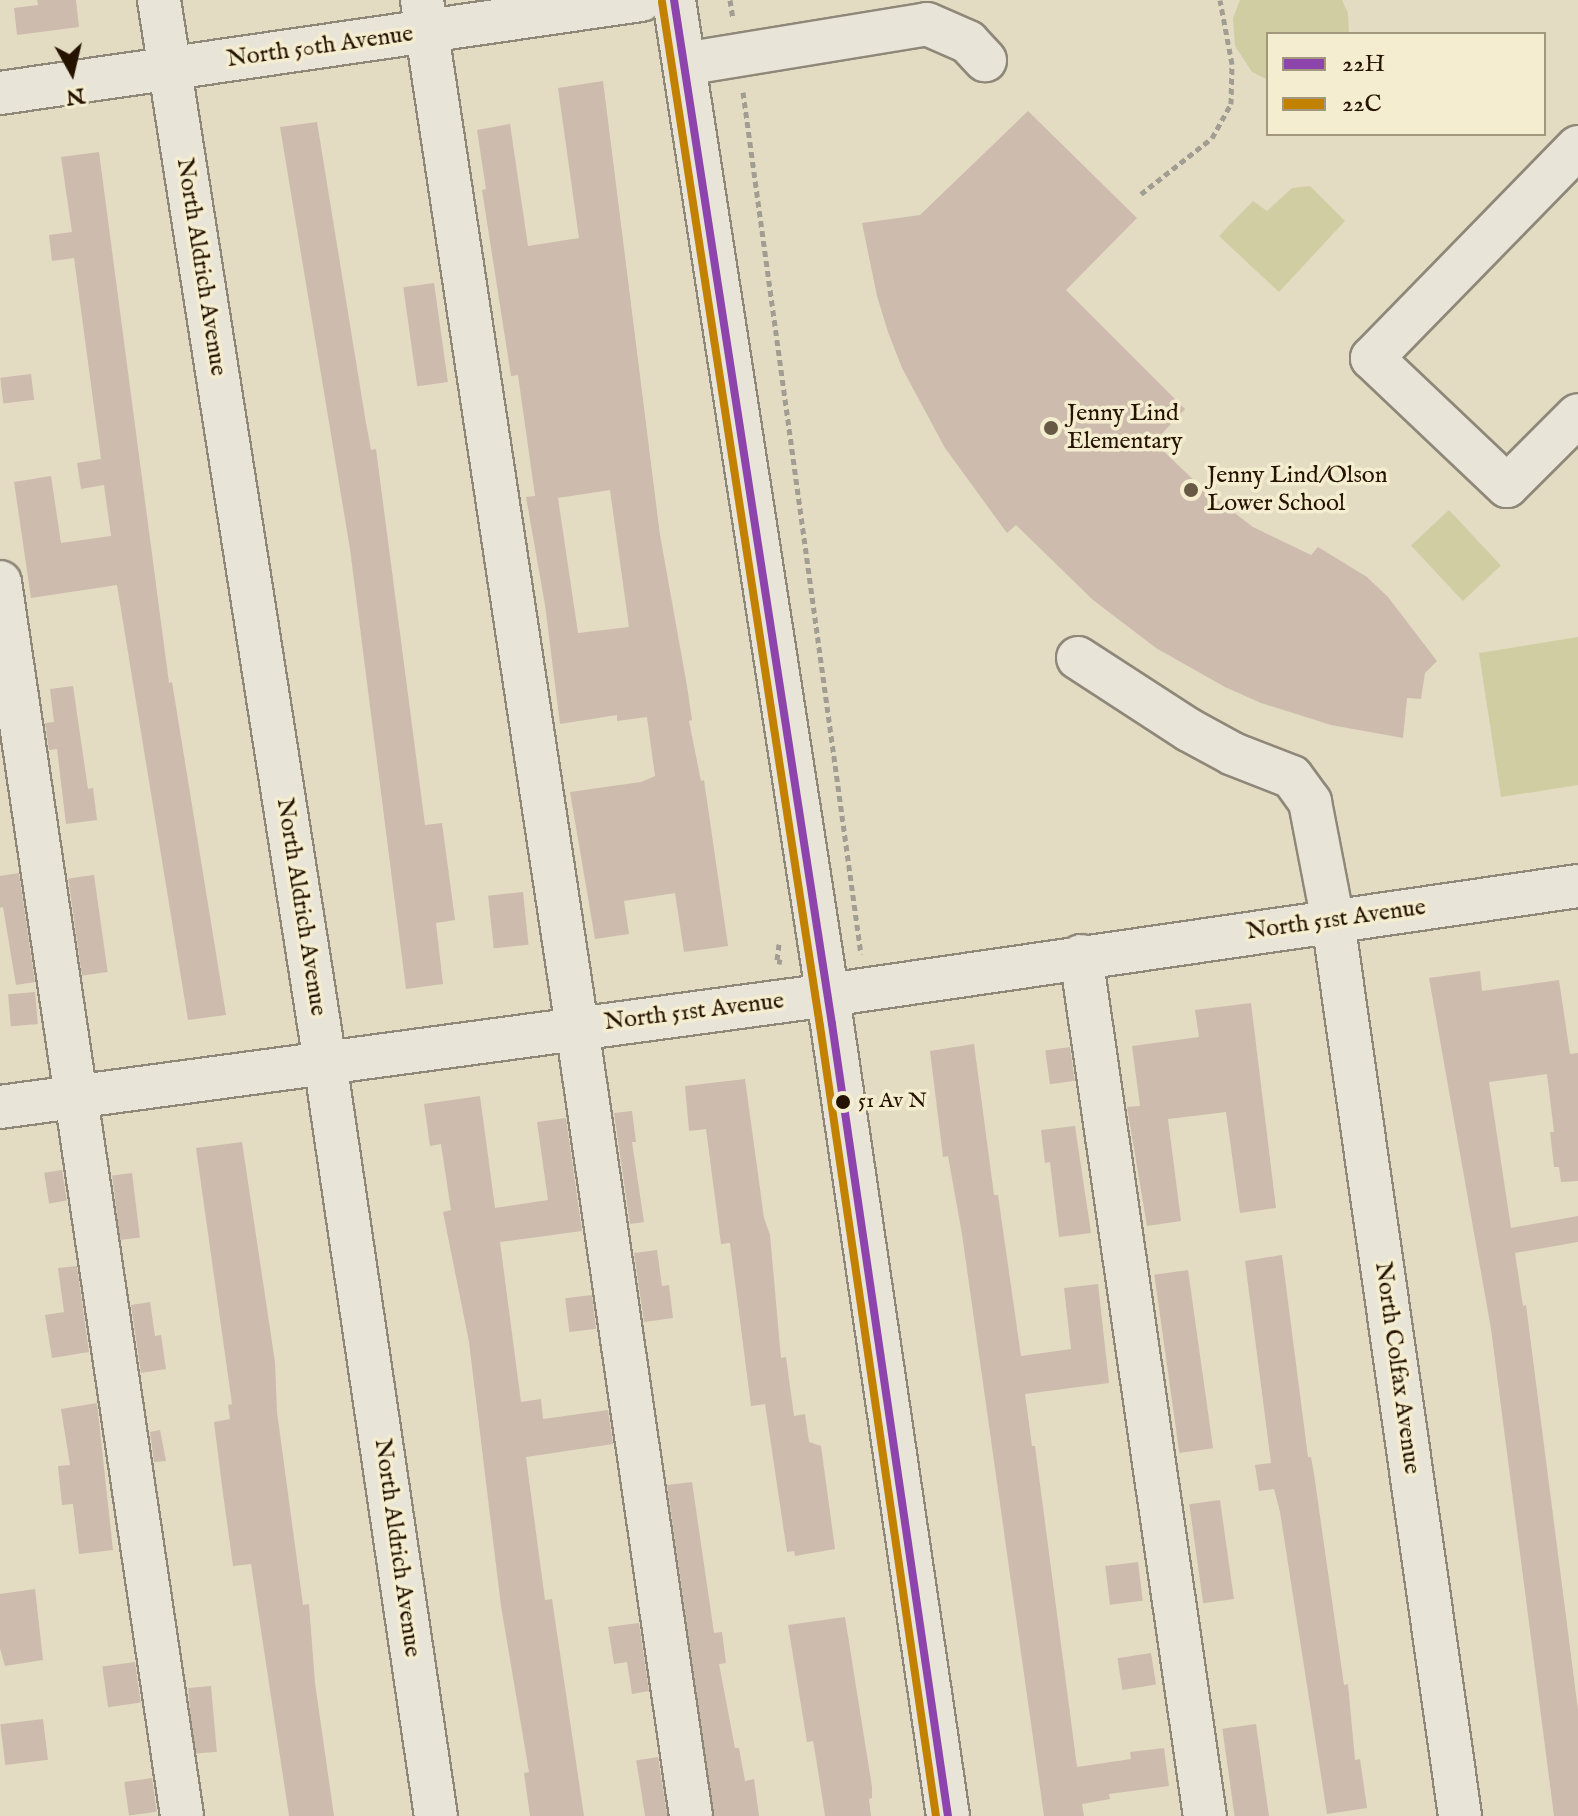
<!DOCTYPE html>
<html>
<head>
<meta charset="utf-8">
<style>
	body { margin:0 }
	#map { position:relative; width:1578px; height:1816px; overflow:hidden; background:#e3dcc3; font-family:"IM FELL English",serif }
	div>[style] { position:absolute }
	[style*='--x'] { left:calc(var(--x)*1px); top:calc(var(--y)*1px); width:calc(var(--w)*1px); rotate:calc(var(--a)*1deg) }
	.green>* { inset:0; background:#d0cda3; transform-origin:0 0 }
	.building>* { inset:0; background:#cdbbad; transform-origin:0 0 }
	.path>* { height:5px; margin-top:-2.5px; transform-origin:0; background:repeating-linear-gradient(90deg,#a29d92 0 6px,transparent 0 10px) }
	.roads { filter:drop-shadow(2px 0 #8f8879) drop-shadow(-2px 0 #8f8879) drop-shadow(0 2px #8f8879) drop-shadow(0 -2px #8f8879) }
	.minor>* { height:42px; margin:-21px; padding:0 21px; transform-origin:21px; border-radius:21px; background:#e8e4d8 }
	.bus-1>* { height:8px; margin:-4px; padding:0 4px; transform-origin:4px; border-radius:4px; background:#8e44ad }
	.bus-2>* { height:8px; margin:-4px; padding:0 4px; transform-origin:4px; border-radius:4px; background:#c28100 }
	.dots>* { width:22px; height:22px; translate:-50% -50%; box-sizing:border-box; border:4px solid #f5edd0; border-radius:50% }
	span { translate:-50% -50%; white-space:nowrap; text-align:center; line-height:1.15; -webkit-text-stroke:7px #f5edd0; paint-order:stroke }
	.bus-label { font-size:22px; color:#251300 }
	.left { translate:0 -50%; text-align:left }
	.street-label { font-size:24px; color:#251300 }
	.poi-label { font-size:24px; color:#251300 }
	.legend { position:absolute; left:1266px; top:32px; width:280px; height:104px; box-sizing:border-box; background:#f5edd0; border:2px solid #a2967d; margin:0; padding:10px 14px; list-style:none; font-size:24px; color:#251300 }
	.legend li { display:flex; align-items:center; gap:16px; height:40px }
	.legend b { width:40px; border:2px solid #a2967d }
	.north { position:absolute; left:32px; top:32px; width:80px; height:80px; -webkit-text-stroke:6px #f5edd0; paint-order:stroke; rotate:172deg; font-size:22px; font-weight:700; line-height:32px; text-align:center; color:#251300 }
	.north::after { content:''; display:block; margin:auto; width:28px; height:36px; background:#251300; clip-path:polygon(50% 0,100% 100%,50% 72%,0 100%) }
</style>
</head>
<body>
<div id="map">
	<div class="green">
		<div style="clip-path:polygon(1240px 0,1342px 0,1348px 13px,1349px 34px,1268px 34px,1268px 80px,1252px 72px,1235px 46px,1233px 18px)"></div>
		<div style="clip-path:polygon(1310px 186px,1345px 221px,1279px 292px,1219px 236px,1253px 201px,1267px 211px,1292px 188px)"></div>
		<div style="left:1449px;top:510px;width:76px;height:52px;rotate:47deg"></div>
		<div style="clip-path:polygon(1578px 637px,1578px 785px,1501px 797px,1479px 653px)"></div>
	</div>
	<div class="building">
		<div style="clip-path:polygon(37px 0,76px 0,79px 27px,17px 35px,14px 8px,38px 5px)"></div>
		<div style="clip-path:polygon(evenodd,603px 81px,660px 535px,687px 686px,692px 720px,689px 721px,701px 781px,704px 780px,728px 946px,684px 952px,675px 893px,624px 901px,629px 934px,595px 939px,570px 792px,641px 782px,655px 776px,647px 717px,617px 721px,617px 715px,560px 724px,545px 605px,526px 497px,535px 496px,518px 375px,511px 376px,482px 190px,486px 189px,477px 130px,510px 124px,528px 246px,579px 238px,558px 88px,603px 81px,610px 490px,629px 627px,578px 633px,558px 498px,610px 490px)"></div>
		<div style="clip-path:polygon(1028px 111px,1137px 218px,1066px 290px,1185px 409px,1154px 442px,1202px 488px,1253px 527px,1311px 555px,1318px 547px,1367px 577px,1388px 597px,1437px 661px,1425px 673px,1421px 699px,1407px 698px,1403px 738px,1331px 725px,1261px 703px,1225px 687px,1156px 648px,1093px 600px,1016px 525px,1007px 533px,945px 448px,902px 368px,888px 332px,877px 296px,862px 223px,920px 215px)"></div>
		<div style="clip-path:polygon(317px 122px,366px 423px,371px 450px,376px 449px,425px 825px,442px 823px,455px 920px,436px 923px,443px 984px,406px 989px,350px 549px,280px 127px)"></div>
		<div style="clip-path:polygon(99px 152px,169px 683px,172px 682px,226px 1015px,188px 1020px,117px 585px,31px 598px,14px 482px,51px 476px,61px 543px,111px 536px,104px 485px,81px 489px,77px 463px,101px 459px,74px 258px,52px 261px,49px 235px,72px 232px,61px 157px)"></div>
		<div style="left:434px;top:283px;width:100px;height:31px;rotate:82deg"></div>
		<div style="left:31px;top:374px;width:26px;height:31px;rotate:83deg"></div>
		<div style="clip-path:polygon(73px 686px,88px 789px,93px 788px,97px 820px,66px 824px,57px 749px,49px 750px,45px 723px,54px 722px,50px 689px)"></div>
		<div style="clip-path:polygon(19px 873px,35px 982px,16px 985px,3px 907px,0 908px,0 876px)"></div>
		<div style="left:94px;top:875px;width:98px;height:26px;rotate:82deg"></div>
		<div style="left:523px;top:892px;width:53px;height:35px;rotate:84deg"></div>
		<div style="clip-path:polygon(1480px 971px,1482px 991px,1559px 980px,1570px 1054px,1578px 1053px,1578px 1181px,1561px 1182px,1559px 1167px,1554px 1167px,1550px 1132px,1554px 1132px,1547px 1074px,1489px 1082px,1511px 1228px,1578px 1216px,1578px 1242px,1515px 1253px,1523px 1306px,1526px 1305px,1578px 1710px,1578px 1816px,1554px 1816px,1491px 1329px,1429px 978px)"></div>
		<div style="left:35px;top:992px;width:32px;height:27px;rotate:85deg"></div>
		<div style="clip-path:polygon(1251px 1003px,1276px 1208px,1240px 1213px,1226px 1112px,1168px 1119px,1181px 1221px,1147px 1226px,1127px 1107px,1140px 1106px,1132px 1046px,1199px 1037px,1195px 1010px)"></div>
		<div style="clip-path:polygon(974px 1044px,994px 1195px,998px 1195px,1021px 1356px,1071px 1349px,1064px 1288px,1098px 1284px,1109px 1383px,1025px 1394px,1032px 1446px,1035px 1446px,1077px 1767px,1131px 1759px,1130px 1752px,1164px 1748px,1169px 1786px,1109px 1794px,1110px 1799px,1082px 1804px,1084px 1816px,1044px 1816px,962px 1234px,948px 1156px,943px 1157px,930px 1051px)"></div>
		<div style="left:1070px;top:1047px;width:34px;height:25px;rotate:82deg"></div>
		<div style="clip-path:polygon(745px 1079px,764px 1218px,770px 1235px,781px 1358px,786px 1357px,794px 1416px,805px 1414px,809px 1442px,821px 1446px,835px 1549px,795px 1556px,794px 1551px,787px 1552px,765px 1404px,751px 1406px,730px 1243px,721px 1244px,706px 1129px,689px 1131px,685px 1086px)"></div>
		<div style="clip-path:polygon(480px 1096px,495px 1208px,548px 1200px,537px 1122px,566px 1118px,582px 1231px,500px 1242px,521px 1402px,541px 1399px,543px 1419px,608px 1410px,613px 1444px,526px 1457px,545px 1600px,552px 1599px,584px 1816px,530px 1816px,524px 1773px,529px 1772px,501px 1606px,469px 1342px,443px 1212px,451px 1210px,441px 1144px,430px 1146px,424px 1104px)"></div>
		<div style="clip-path:polygon(632px 1111px,636px 1142px,632px 1142px,644px 1222px,630px 1224px,614px 1113px)"></div>
		<div style="clip-path:polygon(1075px 1126px,1091px 1233px,1059px 1237px,1050px 1162px,1045px 1163px,1041px 1130px)"></div>
		<div style="clip-path:polygon(242px 1142px,275px 1362px,277px 1412px,301px 1590px,303px 1605px,309px 1604px,315px 1683px,334px 1816px,289px 1816px,251px 1564px,233px 1566px,222px 1486px,214px 1422px,230px 1419px,228px 1405px,232px 1404px,196px 1148px)"></div>
		<div style="left:62px;top:1170px;width:31px;height:18px;rotate:81deg"></div>
		<div style="left:132px;top:1173px;width:65px;height:20px;rotate:83deg"></div>
		<div style="clip-path:polygon(657px 1250px,662px 1286px,669px 1285px,673px 1318px,644px 1322px,634px 1253px)"></div>
		<div style="clip-path:polygon(1282px 1255px,1308px 1457px,1311px 1457px,1314px 1474px,1344px 1685px,1348px 1684px,1355px 1760px,1360px 1759px,1367px 1808px,1327px 1814px,1280px 1512px,1274px 1489px,1259px 1491px,1255px 1465px,1271px 1463px,1245px 1261px)"></div>
		<div style="clip-path:polygon(77px 1266px,89px 1352px,52px 1358px,45px 1315px,64px 1312px,58px 1268px)"></div>
		<div style="left:1188px;top:1270px;width:180px;height:34px;rotate:82deg"></div>
		<div style="left:592px;top:1295px;width:34px;height:27px;rotate:83deg"></div>
		<div style="clip-path:polygon(150px 1302px,155px 1336px,161px 1335px,166px 1369px,141px 1373px,131px 1305px)"></div>
		<div style="clip-path:polygon(97px 1403px,113px 1550px,79px 1554px,73px 1504px,62px 1505px,58px 1466px,70px 1465px,61px 1409px)"></div>
		<div style="clip-path:polygon(160px 1430px,166px 1461px,154px 1462px,150px 1432px)"></div>
		<div style="clip-path:polygon(692px 1482px,714px 1633px,722px 1632px,726px 1663px,719px 1664px,735px 1748px,739px 1748px,745px 1781px,754px 1779px,759px 1816px,714px 1816px,667px 1485px)"></div>
		<div style="left:1220px;top:1500px;width:100px;height:31px;rotate:82deg"></div>
		<div style="left:1138px;top:1562px;width:39px;height:33px;rotate:83deg"></div>
		<div style="clip-path:polygon(35px 1589px,43px 1660px,5px 1666px,0 1648px,0 1594px)"></div>
		<div style="clip-path:polygon(845px 1617px,872px 1787px,872px 1798px,869px 1799px,871px 1816px,825px 1816px,816px 1758px,813px 1741px,807px 1742px,788px 1625px)"></div>
		<div style="clip-path:polygon(639px 1623px,649px 1691px,632px 1694px,627px 1662px,614px 1664px,608px 1627px)"></div>
		<div style="left:1151px;top:1653px;width:32px;height:34px;rotate:81deg"></div>
		<div style="left:135px;top:1662px;width:41px;height:33px;rotate:82deg"></div>
		<div style="left:211px;top:1686px;width:66px;height:23px;rotate:85deg"></div>
		<div style="left:43px;top:1719px;width:41px;height:43px;rotate:83deg"></div>
		<div style="left:1256px;top:1724px;width:93px;height:34px;rotate:82deg"></div>
		<div style="left:658px;top:1757px;width:60px;height:22px;rotate:81deg"></div>
		<div style="left:152px;top:1778px;width:34px;height:28px;rotate:82deg"></div>
	</div>
	<div class="path">
		<div style="--x:730;--y:0;--w:19;--a:81"></div>
		<div style="--x:743;--y:92;--w:870;--a:82.21"></div>
		<div style="--x:1141;--y:194;--w:90;--a:-38.3"></div>
		<div style="--x:1212;--y:138;--w:39;--a:-61"></div>
		<div style="--x:1231;--y:104;--w:40;--a:-88.6"></div>
		<div style="--x:1232;--y:64;--w:65;--a:-100.6"></div>
		<div style="--x:779;--y:944;--w:17;--a:97"></div>
		<div style="--x:777;--y:961;--w:5;--a:11"></div>
	</div>
	<div class="roads">
		<div class="minor">
			<div style="--x:159;--y:0;--w:1075;--a:81.12"></div>
			<div style="--x:325;--y:1062;--w:762;--a:81.63"></div>
			<div style="--x:422;--y:0;--w:1039;--a:81.42"></div>
			<div style="--x:577;--y:1027;--w:797;--a:81.78"></div>
			<div style="--x:674;--y:0;--w:1036;--a:81.23"></div>
			<div style="--x:832;--y:1024;--w:800;--a:81.67"></div>
			<div style="--x:684;--y:64;--w:246;--a:-9.3"></div>
			<div style="--x:927;--y:24;--w:45;--a:23.7"></div>
			<div style="--x:968;--y:42;--w:25;--a:47"></div>
			<div style="--x:0;--y:93;--w:648;--a:-8.26"></div>
			<div style="--x:1578;--y:147;--w:295;--a:134.3"></div>
			<div style="--x:1372;--y:358;--w:186;--a:43.5"></div>
			<div style="--x:1507;--y:486;--w:100;--a:-45"></div>
			<div style="--x:0;--y:582;--w:1247;--a:81.61"></div>
			<div style="--x:1078;--y:658;--w:132;--a:33"></div>
			<div style="--x:1189;--y:730;--w:50;--a:28.6"></div>
			<div style="--x:1233;--y:754;--w:63;--a:21.3"></div>
			<div style="--x:1292;--y:777;--w:31;--a:54"></div>
			<div style="--x:1310;--y:802;--w:121;--a:79.1"></div>
			<div style="--x:1333;--y:921;--w:904;--a:81.92"></div>
			<div style="--x:1081;--y:956;--w:869;--a:81.8"></div>
			<div style="--x:0;--y:1107;--w:836;--a:-7.7"></div>
			<div style="--x:828;--y:995;--w:758;--a:-8.27"></div>
		</div>
	</div>
	<div class="bus-1">
		<div style="--x:674;--y:0;--w:1036;--a:81.23"></div>
		<div style="--x:832;--y:1024;--w:800;--a:81.67"></div>
	</div>
	<div class="bus-2">
		<div style="--x:662;--y:2;--w:1036;--a:81.23"></div>
		<div style="--x:820;--y:1026;--w:798;--a:81.65"></div>
	</div>
	<div class="dots">
		<div style="left:1051px;top:428px;background:#685944"></div>
		<div style="left:1191px;top:490px;background:#685944"></div>
		<div style="left:843px;top:1102px;background:#251300"></div>
	</div>
	<div class="bus-label">
		<span class="left" style="left:858px;top:1102px">51 Av N</span>
	</div>
	<div class="street-label">
		<span style="left:320px;top:47px;rotate:-8deg">North 50th Avenue</span>
		<span style="left:201px;top:267px;rotate:81deg">North Aldrich Avenue</span>
		<span style="left:301px;top:907px;rotate:81deg">North Aldrich Avenue</span>
		<span style="left:1336px;top:920px;rotate:-8deg">North 51st Avenue</span>
		<span style="left:694px;top:1012px;rotate:-7deg">North 51st Avenue</span>
		<span style="left:1397px;top:1368px;rotate:82deg">North Colfax Avenue</span>
		<span style="left:397px;top:1548px;rotate:82deg">North Aldrich Avenue</span>
	</div>
	<div class="poi-label">
		<span class="left" style="left:1067px;top:428px">Jenny Lind<br>Elementary</span>
		<span class="left" style="left:1207px;top:490px">Jenny Lind/Olson<br>Lower School</span>
	</div>
	<ul class="legend">
	<li><b style="height:10px;background:#8e44ad"></b>22H</li>
	<li><b style="height:10px;background:#c28100"></b>22C</li>
	</ul>
	<div class="north">N</div>
</div>
</body>
</html>
